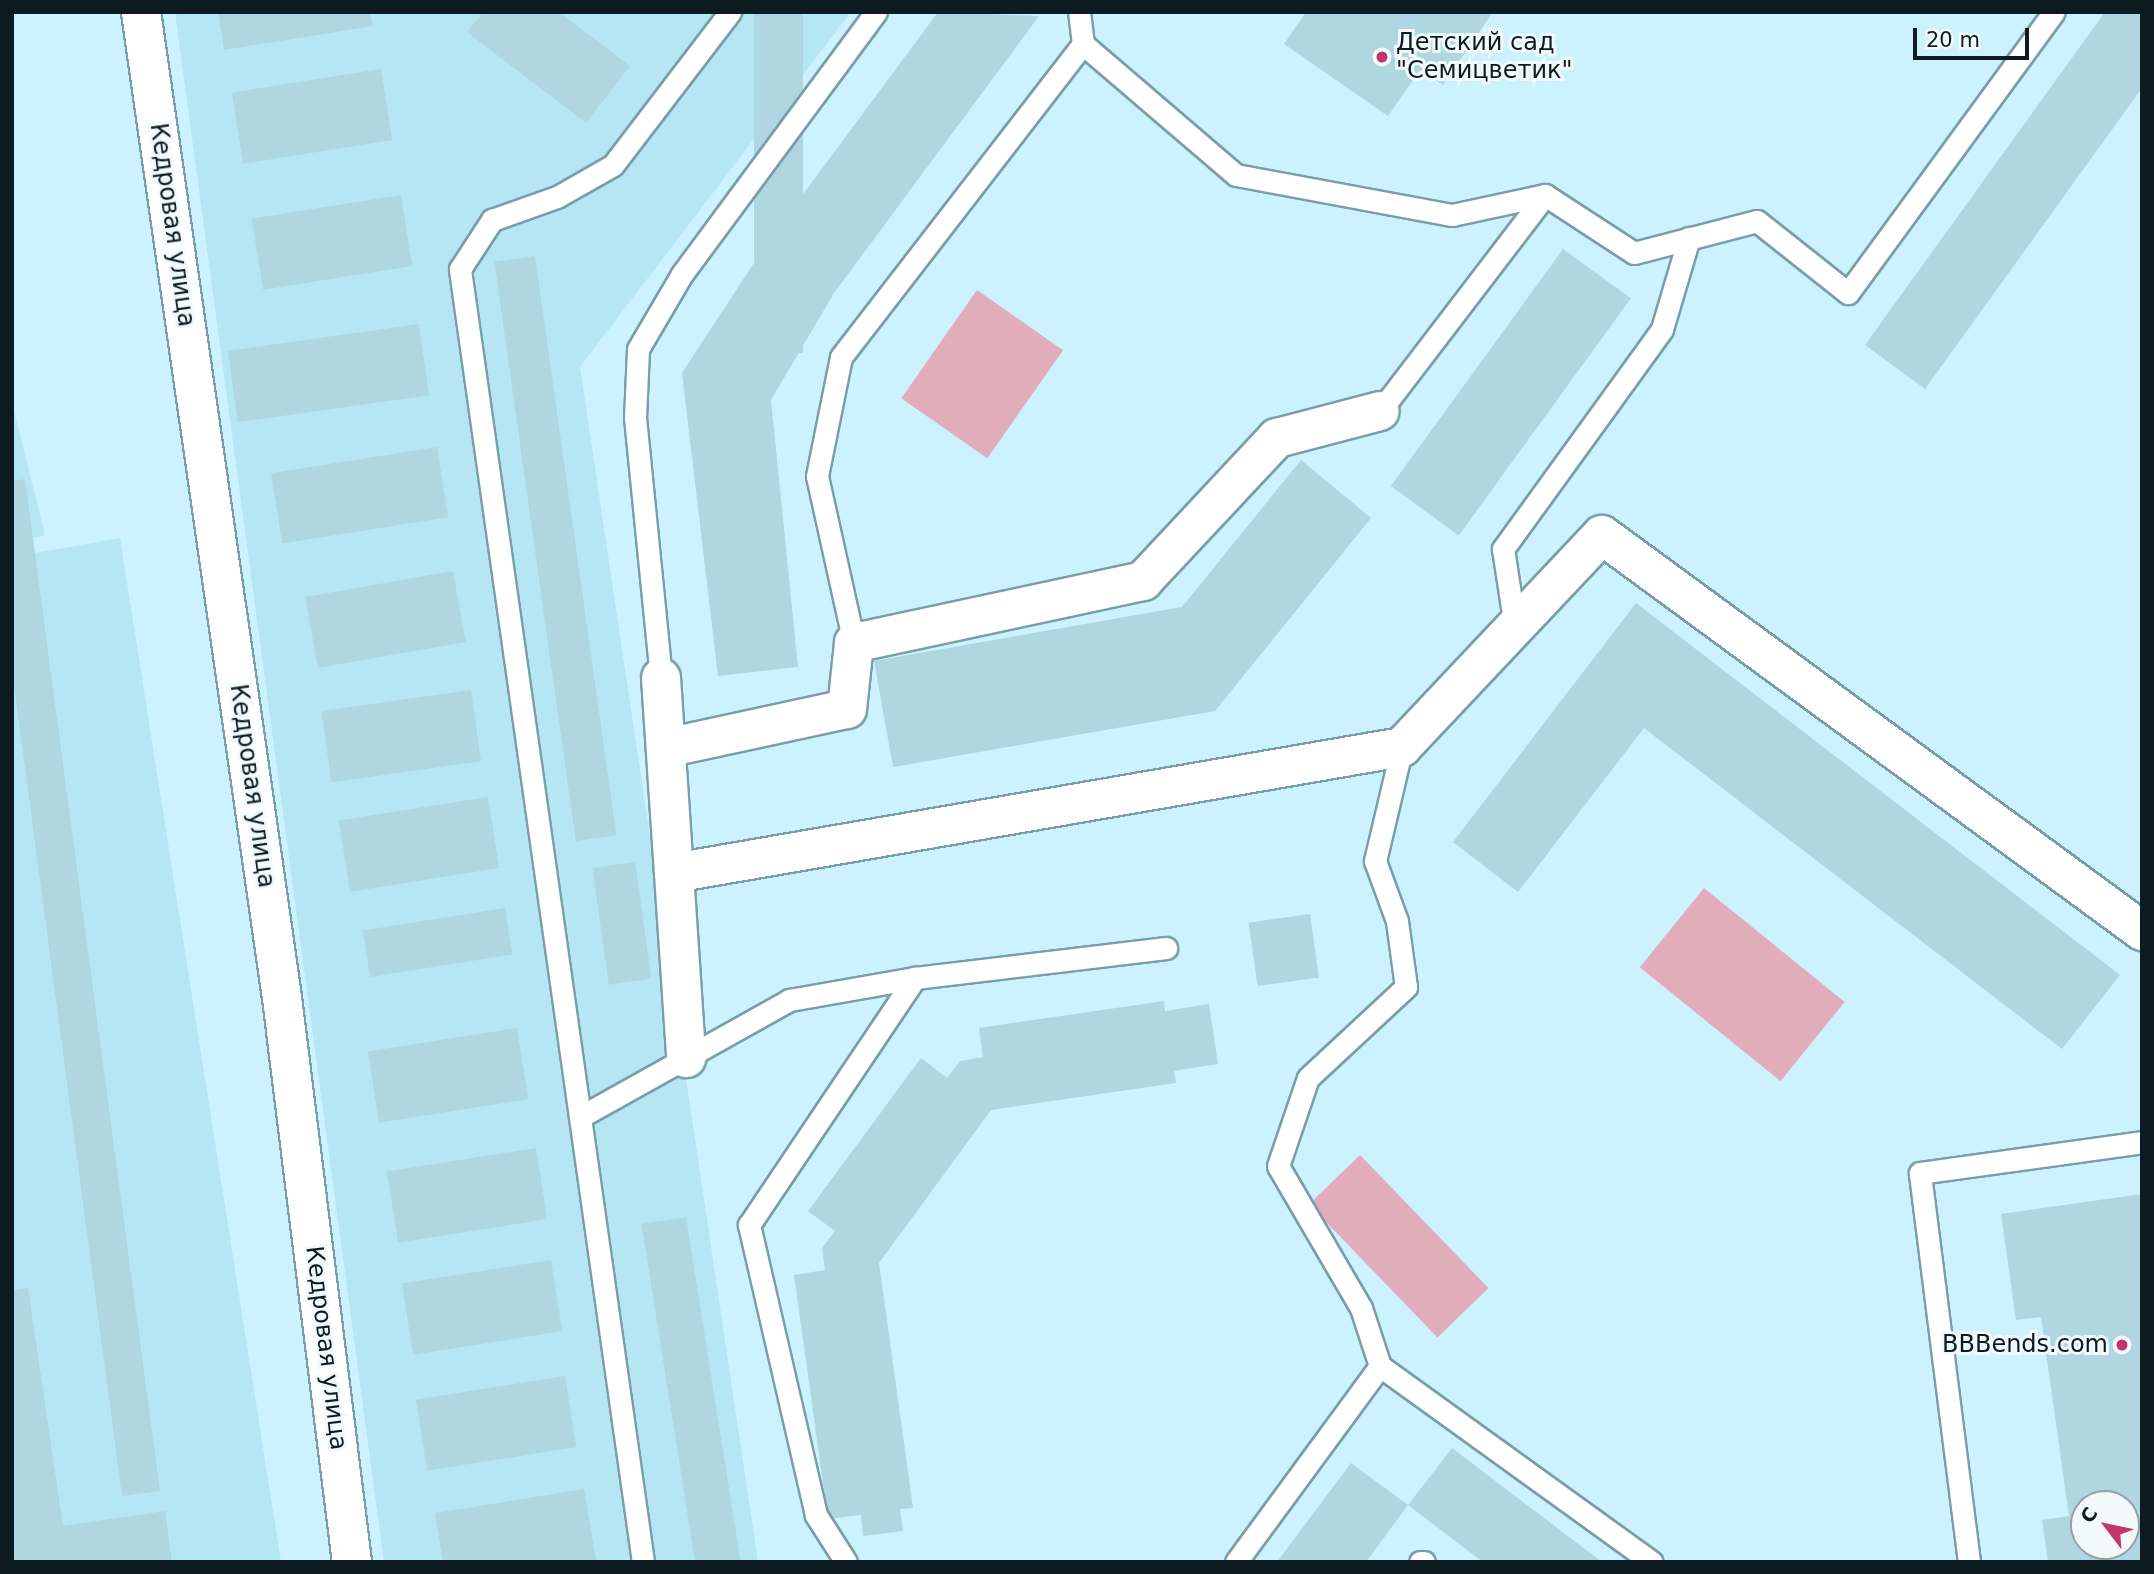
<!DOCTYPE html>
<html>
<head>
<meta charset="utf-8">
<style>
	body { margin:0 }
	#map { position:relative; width:2154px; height:1574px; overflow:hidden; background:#cbf2fe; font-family:"DejaVu Sans",sans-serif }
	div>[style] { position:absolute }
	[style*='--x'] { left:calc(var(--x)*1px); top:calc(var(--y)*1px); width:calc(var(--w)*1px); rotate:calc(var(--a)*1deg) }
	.built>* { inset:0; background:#b6e6f4 }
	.green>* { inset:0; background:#e2adbb; transform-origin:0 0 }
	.building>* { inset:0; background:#afd6e1; transform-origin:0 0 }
	.roads { filter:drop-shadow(2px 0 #799ea9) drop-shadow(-2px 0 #799ea9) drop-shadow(0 2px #799ea9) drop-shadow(0 -2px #799ea9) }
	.lane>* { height:21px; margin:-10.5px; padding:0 10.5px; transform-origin:10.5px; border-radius:10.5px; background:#fff }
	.street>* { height:38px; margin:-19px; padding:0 19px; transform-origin:19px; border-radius:19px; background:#fff }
	.dots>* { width:19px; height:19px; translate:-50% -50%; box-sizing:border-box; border:4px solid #f1f9fb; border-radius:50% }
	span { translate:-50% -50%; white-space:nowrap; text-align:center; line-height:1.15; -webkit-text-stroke:6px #f1f9fb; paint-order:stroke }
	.poi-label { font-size:24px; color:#0c1b1f }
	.left { translate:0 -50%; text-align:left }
	.right { translate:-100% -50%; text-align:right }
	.street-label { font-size:24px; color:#0c1b1f }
	.frame { position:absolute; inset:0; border:14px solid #0c1b1f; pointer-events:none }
	.north { position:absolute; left:2070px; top:1490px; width:70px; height:70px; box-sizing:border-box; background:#f1f9fb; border:2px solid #95a0a3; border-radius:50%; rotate:302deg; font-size:19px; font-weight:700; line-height:28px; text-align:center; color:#0c1b1f }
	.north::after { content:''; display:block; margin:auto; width:24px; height:32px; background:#c1366c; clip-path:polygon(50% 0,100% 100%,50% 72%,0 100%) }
	.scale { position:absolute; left:1913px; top:28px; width:116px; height:32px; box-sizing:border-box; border:4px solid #0c1b1f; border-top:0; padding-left:9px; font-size:21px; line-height:24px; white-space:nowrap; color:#0c1b1f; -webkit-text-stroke:5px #f1f9fb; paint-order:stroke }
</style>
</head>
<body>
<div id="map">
	<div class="built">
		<div style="clip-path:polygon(175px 12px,851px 12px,580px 367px,758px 1562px,384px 1562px)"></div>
		<div style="clip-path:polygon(12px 403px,45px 535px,12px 543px)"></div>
		<div style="clip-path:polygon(120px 538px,281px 1562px,12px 1562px,12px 557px)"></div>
	</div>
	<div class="green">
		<div style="left:977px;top:290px;width:105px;height:132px;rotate:35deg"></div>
		<div style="left:1704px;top:888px;width:181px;height:102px;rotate:39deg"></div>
		<div style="left:1360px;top:1155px;width:185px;height:71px;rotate:46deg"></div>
	</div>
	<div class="building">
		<div style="clip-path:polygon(218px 12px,370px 12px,373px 26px,224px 50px)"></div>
		<div style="clip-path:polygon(483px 12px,559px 12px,630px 66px,586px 123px,467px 32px)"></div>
		<div style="left:754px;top:12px;width:49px;height:341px"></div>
		<div style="clip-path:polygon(938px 12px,1039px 16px,834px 293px,771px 400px,798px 667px,718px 676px,682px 373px,767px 243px)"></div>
		<div style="clip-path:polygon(1306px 12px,1493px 12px,1443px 85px,1420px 70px,1388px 116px,1284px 44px)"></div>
		<div style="clip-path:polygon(2105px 12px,2142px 12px,2142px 88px,1925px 389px,1865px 345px)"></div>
		<div style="left:381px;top:69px;width:72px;height:151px;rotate:81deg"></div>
		<div style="left:401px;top:195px;width:72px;height:151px;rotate:81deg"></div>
		<div style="left:1563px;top:249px;width:84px;height:293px;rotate:36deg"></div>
		<div style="left:535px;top:256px;width:585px;height:41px;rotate:82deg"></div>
		<div style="left:419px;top:324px;width:72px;height:193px;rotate:82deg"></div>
		<div style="left:437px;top:447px;width:71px;height:168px;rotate:81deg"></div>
		<div style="clip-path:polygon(1301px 460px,1371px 518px,1215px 711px,893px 767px,874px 661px,1182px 607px)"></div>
		<div style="clip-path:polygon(25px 479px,160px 1491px,122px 1496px,12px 670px,12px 481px)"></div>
		<div style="left:453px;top:571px;width:72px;height:150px;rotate:80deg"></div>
		<div style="clip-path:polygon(1636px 603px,2120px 975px,2062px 1049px,1644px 728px,1518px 892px,1453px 842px)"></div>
		<div style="left:471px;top:690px;width:72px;height:151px;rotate:82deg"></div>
		<div style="left:488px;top:797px;width:72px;height:151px;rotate:81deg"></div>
		<div style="left:635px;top:862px;width:118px;height:43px;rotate:82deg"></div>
		<div style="left:505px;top:908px;width:47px;height:144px;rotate:81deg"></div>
		<div style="left:1310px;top:914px;width:64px;height:62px;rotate:82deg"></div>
		<div style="clip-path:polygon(1164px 1001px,1165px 1011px,1209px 1004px,1218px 1064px,1174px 1071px,1176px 1083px,991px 1110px,879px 1263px,913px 1508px,900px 1509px,903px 1531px,863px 1536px,861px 1515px,828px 1519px,794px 1275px,825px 1270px,822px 1248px,835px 1231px,808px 1211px,921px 1058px,947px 1078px,960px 1061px,983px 1057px,979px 1028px)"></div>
		<div style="left:517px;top:1028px;width:72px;height:151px;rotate:81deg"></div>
		<div style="left:536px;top:1148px;width:72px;height:151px;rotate:81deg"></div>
		<div style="clip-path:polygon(evenodd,2142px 1194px,2142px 1562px,2048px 1562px,2042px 1520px,2069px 1516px,2041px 1317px,2016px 1320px,2001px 1214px,2142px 1194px,2084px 1504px,2126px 1504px,2126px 1546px,2084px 1546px,2084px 1504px)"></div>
		<div style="left:686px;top:1217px;width:349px;height:45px;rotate:81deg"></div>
		<div style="left:551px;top:1260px;width:72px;height:151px;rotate:81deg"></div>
		<div style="clip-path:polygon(28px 1288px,63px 1526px,165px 1511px,172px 1562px,12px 1562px,12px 1290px)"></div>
		<div style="left:565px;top:1376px;width:72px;height:151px;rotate:81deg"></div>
		<div style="clip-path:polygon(1452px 1448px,1602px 1562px,1483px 1562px,1408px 1505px)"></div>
		<div style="clip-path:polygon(1351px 1463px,1408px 1505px,1366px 1562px,1277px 1562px)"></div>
		<div style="clip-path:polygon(584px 1489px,596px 1560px,443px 1562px,435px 1513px)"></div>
	</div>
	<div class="roads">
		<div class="lane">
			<div style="--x:1083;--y:44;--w:201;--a:40.6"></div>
			<div style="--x:1236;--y:175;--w:220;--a:10.5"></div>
			<div style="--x:1452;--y:215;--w:95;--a:-12.1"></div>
			<div style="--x:1380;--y:411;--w:272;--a:-52.6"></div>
			<div style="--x:1545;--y:195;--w:106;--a:33.1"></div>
			<div style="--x:1634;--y:253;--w:127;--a:-14.6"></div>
			<div style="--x:1757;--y:221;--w:116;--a:38.4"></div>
			<div style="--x:1848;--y:293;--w:348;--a:-53.8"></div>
			<div style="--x:1515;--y:627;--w:79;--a:-98.7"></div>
			<div style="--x:1503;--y:549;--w:271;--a:-54.1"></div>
			<div style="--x:1662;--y:329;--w:95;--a:-73.5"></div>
			<div style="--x:854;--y:643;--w:171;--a:-102.5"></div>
			<div style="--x:817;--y:476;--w:121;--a:-78.6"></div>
			<div style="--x:841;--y:357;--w:396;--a:-52.3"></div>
			<div style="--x:1083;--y:44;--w:32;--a:-97"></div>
			<div style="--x:661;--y:678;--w:261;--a:-95.7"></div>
			<div style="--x:635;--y:418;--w:69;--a:-87.5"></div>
			<div style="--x:638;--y:349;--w:87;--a:-59.6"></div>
			<div style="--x:682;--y:274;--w:326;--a:-53.5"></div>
			<div style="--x:580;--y:1117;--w:240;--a:-29.2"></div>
			<div style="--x:789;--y:1000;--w:128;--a:-9.9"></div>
			<div style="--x:1380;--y:1366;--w:61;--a:-108.1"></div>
			<div style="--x:1361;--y:1308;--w:164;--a:-120.3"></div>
			<div style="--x:1278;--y:1166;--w:93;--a:-71.2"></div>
			<div style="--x:1308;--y:1078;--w:134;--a:-42.9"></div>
			<div style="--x:1406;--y:987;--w:67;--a:-97.8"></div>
			<div style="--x:1397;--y:921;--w:64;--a:-110.1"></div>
			<div style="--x:1375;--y:861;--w:117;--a:-76.7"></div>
			<div style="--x:643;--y:1562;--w:1306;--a:-98.06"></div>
			<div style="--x:460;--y:269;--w:59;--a:-56.9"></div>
			<div style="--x:492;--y:220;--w:69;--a:-19.5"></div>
			<div style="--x:557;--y:197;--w:64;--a:-29.7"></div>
			<div style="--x:613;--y:165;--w:193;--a:-52.6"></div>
			<div style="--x:846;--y:1562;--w:56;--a:-122.6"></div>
			<div style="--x:816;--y:1515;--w:298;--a:-103"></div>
			<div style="--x:749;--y:1225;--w:298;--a:-56.1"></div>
			<div style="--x:915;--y:978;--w:253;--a:-6.8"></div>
			<div style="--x:1236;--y:1562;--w:243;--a:-53.7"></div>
			<div style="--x:1380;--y:1366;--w:335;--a:35.8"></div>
			<div style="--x:1420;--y:1562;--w:4;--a:0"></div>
			<div style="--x:1969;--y:1562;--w:392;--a:-97.2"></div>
			<div style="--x:1920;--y:1173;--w:224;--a:-7.9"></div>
		</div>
		<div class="street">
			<div style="--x:141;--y:12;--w:996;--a:81.86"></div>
			<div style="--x:282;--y:998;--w:568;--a:82.93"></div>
			<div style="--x:661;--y:678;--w:381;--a:86.2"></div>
			<div style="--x:666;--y:748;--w:185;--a:-12.2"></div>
			<div style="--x:847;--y:709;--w:66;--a:-83.9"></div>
			<div style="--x:854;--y:643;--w:296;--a:-12.1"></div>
			<div style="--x:1143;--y:581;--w:196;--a:-46.9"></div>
			<div style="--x:1277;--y:438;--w:106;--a:-14.7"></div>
			<div style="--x:674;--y:873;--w:739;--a:-9.82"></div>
			<div style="--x:1402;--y:747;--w:291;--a:-46.7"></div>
			<div style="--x:1602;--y:535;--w:670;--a:36.25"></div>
		</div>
	</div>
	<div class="dots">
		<div style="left:1382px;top:57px;background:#c1366c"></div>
		<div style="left:2122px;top:1345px;background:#c1366c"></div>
	</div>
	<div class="poi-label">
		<span class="left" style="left:1396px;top:57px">Детский сад<br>"Семицветик"</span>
		<span class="right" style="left:2108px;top:1345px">BBBends.com</span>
	</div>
	<div class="street-label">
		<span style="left:172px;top:225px;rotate:82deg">Кедровая улица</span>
		<span style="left:252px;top:786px;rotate:82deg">Кедровая улица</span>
		<span style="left:326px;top:1348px;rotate:83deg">Кедровая улица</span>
	</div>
	<div class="frame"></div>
	<div class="north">С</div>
	<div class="scale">20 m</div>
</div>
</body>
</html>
